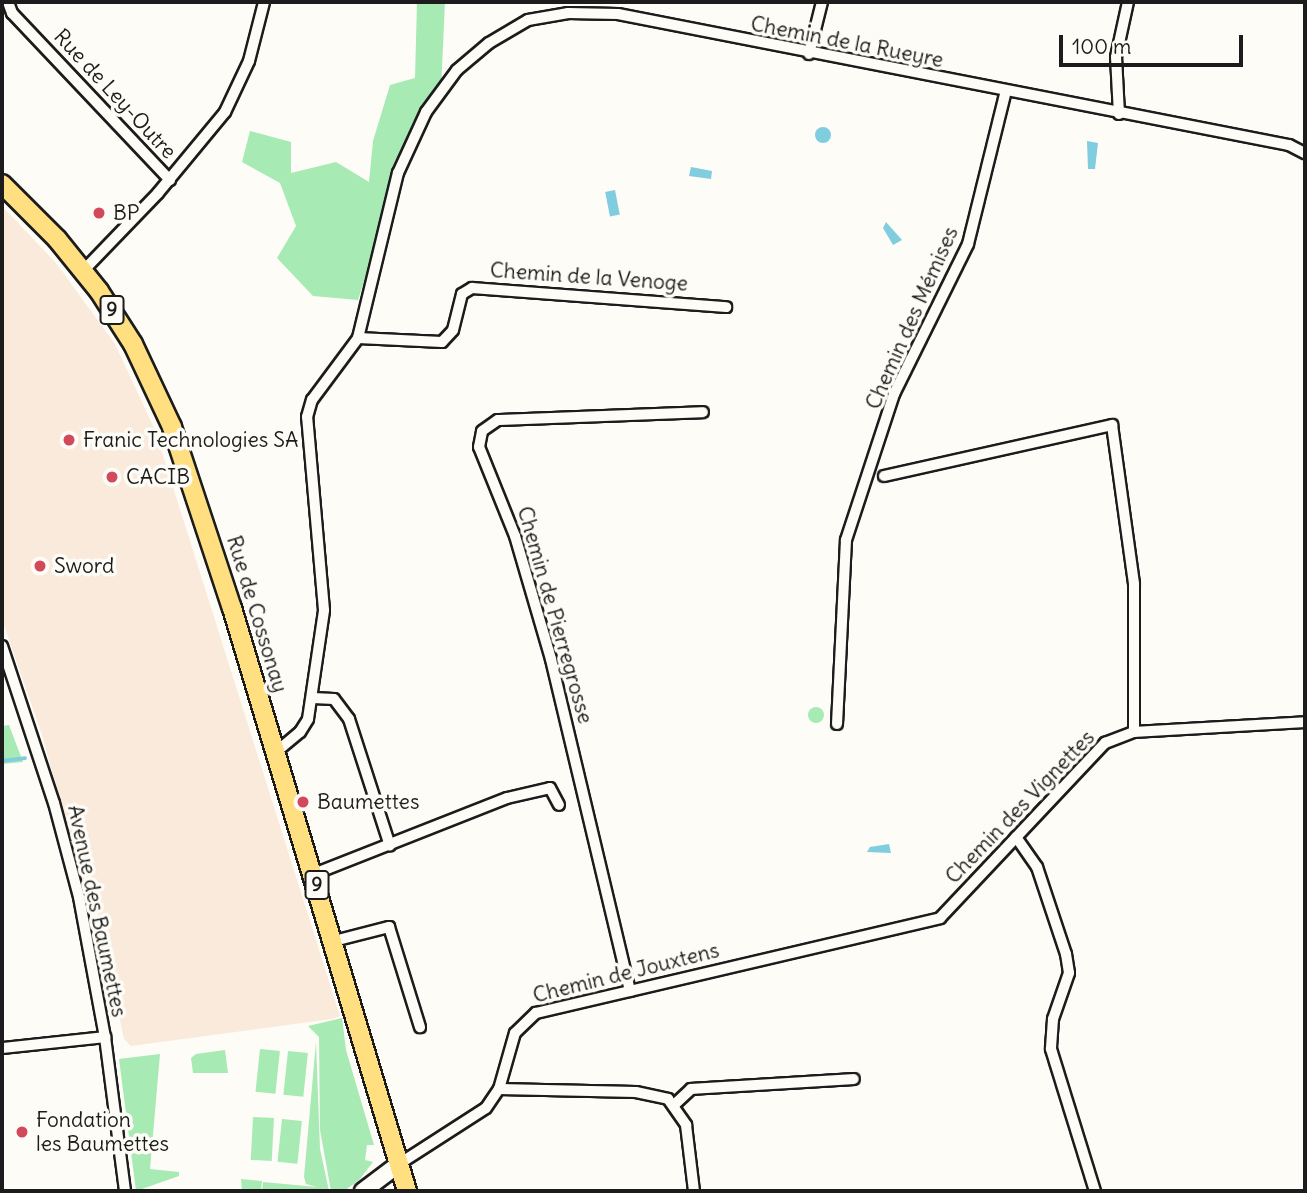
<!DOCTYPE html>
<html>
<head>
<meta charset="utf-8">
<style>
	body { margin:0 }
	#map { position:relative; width:1307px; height:1193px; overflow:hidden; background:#fdfcf7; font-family:Delius,sans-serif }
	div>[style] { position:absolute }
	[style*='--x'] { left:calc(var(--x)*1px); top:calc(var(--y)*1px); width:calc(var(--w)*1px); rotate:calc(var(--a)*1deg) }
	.built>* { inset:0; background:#f9eadc }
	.green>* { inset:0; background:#a7eab4; transform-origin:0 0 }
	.round { border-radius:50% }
	.water>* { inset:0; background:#80cddf; transform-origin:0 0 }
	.stream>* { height:3.5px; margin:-1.75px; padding:0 1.75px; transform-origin:1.75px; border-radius:1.75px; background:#80cddf }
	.roads { filter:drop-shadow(2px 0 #1c1c1c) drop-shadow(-2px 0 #1c1c1c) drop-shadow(0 2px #1c1c1c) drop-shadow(0 -2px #1c1c1c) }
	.street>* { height:10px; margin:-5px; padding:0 5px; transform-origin:5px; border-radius:5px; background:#fdfcf7 }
	.secondary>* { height:16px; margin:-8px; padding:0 8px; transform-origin:8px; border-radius:8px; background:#fdfcf7 }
	.primary>* { height:18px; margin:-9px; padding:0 9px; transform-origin:9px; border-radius:9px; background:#ffdf80 }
	.dots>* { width:19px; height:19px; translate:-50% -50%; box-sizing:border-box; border:4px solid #fdfcf7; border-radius:50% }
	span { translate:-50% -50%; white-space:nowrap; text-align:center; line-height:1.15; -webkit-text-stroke:7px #fdfcf7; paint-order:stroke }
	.shield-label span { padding:2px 5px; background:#fdfcf7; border:2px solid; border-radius:5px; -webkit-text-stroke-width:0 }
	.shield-label { font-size:19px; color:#1c1c1c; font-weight:700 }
	.street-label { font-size:21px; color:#1c1c1c }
	.poi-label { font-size:21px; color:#1c1c1c }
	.left { translate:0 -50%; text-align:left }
	.frame { position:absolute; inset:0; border:4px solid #1c1c1c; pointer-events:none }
	.scale { position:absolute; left:1059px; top:35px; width:184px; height:32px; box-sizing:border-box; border:4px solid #1c1c1c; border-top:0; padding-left:9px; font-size:21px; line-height:24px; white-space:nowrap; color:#1c1c1c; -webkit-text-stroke:5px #fdfcf7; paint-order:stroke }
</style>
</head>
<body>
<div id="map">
	<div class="built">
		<div style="clip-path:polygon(2px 206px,56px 263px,115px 344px,155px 430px,340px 1016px,332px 1019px,131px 1046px,124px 1039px,97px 910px,86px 895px,42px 735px,2px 620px)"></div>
	</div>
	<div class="green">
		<div style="clip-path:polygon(417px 2px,445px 2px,441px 90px,398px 173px,358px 300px,313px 296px,277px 258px,296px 226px,280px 183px,242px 162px,250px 131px,291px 142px,291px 173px,336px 162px,369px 182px,373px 141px,390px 85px,415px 78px)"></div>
		<div class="round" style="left:808px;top:707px;width:16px;height:16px"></div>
		<div style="clip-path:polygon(9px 725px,23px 762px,2px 764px,2px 726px)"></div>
		<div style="clip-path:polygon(342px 1018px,346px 1050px,374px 1145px,367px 1145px,365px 1160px,373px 1162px,359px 1180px,344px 1191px,331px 1191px,320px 1130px,319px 1037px,308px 1026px)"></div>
		<div style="clip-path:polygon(316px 1042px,320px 1149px,329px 1191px,262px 1191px,263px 1182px,317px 1187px,306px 1184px,304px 1177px)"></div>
		<div style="left:260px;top:1049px;width:20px;height:43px;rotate:6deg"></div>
		<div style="clip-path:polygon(225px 1050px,228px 1073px,193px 1073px,191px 1058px,196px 1054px)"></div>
		<div style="left:288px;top:1051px;width:20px;height:44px;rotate:6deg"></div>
		<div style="clip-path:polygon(160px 1054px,150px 1169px,179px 1172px,179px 1176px,136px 1191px,119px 1059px)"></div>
		<div style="left:253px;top:1117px;width:21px;height:43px;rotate:3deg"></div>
		<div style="left:282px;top:1119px;width:20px;height:43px;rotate:6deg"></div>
		<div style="clip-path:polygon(241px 1179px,262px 1181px,261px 1191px,242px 1191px)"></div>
	</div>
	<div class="water">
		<div class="round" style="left:815px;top:127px;width:16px;height:16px"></div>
		<div style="clip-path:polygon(1087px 141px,1098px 143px,1095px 169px,1088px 169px)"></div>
		<div style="clip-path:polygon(691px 167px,712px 171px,711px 179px,689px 176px)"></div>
		<div style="left:615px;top:190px;width:25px;height:10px;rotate:79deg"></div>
		<div style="clip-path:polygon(886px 222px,902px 240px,893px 245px,883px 228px)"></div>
		<div style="clip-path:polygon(889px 844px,891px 853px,867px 852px,870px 847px)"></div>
	</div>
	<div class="stream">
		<div style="--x:2;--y:761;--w:23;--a:-7"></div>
	</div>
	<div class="roads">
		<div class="street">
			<div style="--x:8;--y:2;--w:12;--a:70"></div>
			<div style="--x:12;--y:13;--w:230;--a:46.6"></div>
			<div style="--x:809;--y:54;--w:54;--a:-76"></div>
			<div style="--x:1119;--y:114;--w:57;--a:-93"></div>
			<div style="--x:1116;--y:57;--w:56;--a:-77.7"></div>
			<div style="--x:83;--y:271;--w:108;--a:-46.1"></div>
			<div style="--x:158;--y:193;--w:105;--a:-50.4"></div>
			<div style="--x:225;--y:112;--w:56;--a:-64.8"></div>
			<div style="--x:249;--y:61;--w:61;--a:-75.7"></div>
			<div style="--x:358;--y:338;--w:84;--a:2.7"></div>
			<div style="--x:442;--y:342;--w:16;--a:-47"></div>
			<div style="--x:453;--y:330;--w:37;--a:-76"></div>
			<div style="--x:462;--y:294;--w:12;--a:-31"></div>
			<div style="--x:472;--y:288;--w:255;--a:4.3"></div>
			<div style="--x:884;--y:476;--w:234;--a:-12.6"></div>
			<div style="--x:1112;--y:425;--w:161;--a:82.1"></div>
			<div style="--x:1134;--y:584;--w:148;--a:90"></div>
			<div style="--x:2;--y:646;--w:165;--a:71.7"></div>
			<div style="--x:54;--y:803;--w:97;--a:75.1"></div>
			<div style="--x:79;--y:897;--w:142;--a:79.5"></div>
			<div style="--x:105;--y:1037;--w:155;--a:82.6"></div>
			<div style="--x:313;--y:698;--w:21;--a:3"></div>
			<div style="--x:334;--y:699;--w:25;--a:53"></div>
			<div style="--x:349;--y:719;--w:133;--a:72.1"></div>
			<div style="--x:837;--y:724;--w:184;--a:-87.2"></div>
			<div style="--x:846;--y:540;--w:154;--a:-71.8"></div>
			<div style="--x:894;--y:394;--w:167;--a:-63.7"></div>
			<div style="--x:968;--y:244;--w:158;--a:-76.1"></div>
			<div style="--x:276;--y:752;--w:31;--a:-40"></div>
			<div style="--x:300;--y:732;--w:15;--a:-58"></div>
			<div style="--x:308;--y:719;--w:110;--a:-81.6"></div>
			<div style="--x:324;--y:610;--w:194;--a:-95"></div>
			<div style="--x:307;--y:417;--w:18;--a:-74"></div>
			<div style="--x:312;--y:400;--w:77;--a:-53.4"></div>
			<div style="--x:358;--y:338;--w:170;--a:-76.4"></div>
			<div style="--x:398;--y:173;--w:67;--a:-65.3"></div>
			<div style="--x:426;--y:112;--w:52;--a:-53.6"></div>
			<div style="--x:457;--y:70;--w:42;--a:-40.2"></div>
			<div style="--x:489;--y:43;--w:45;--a:-30.5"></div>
			<div style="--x:528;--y:20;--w:41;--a:-9.9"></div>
			<div style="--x:568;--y:13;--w:50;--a:1.1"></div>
			<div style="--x:618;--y:14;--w:684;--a:11.05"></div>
			<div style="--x:1289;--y:145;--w:18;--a:27"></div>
			<div style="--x:1016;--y:837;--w:37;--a:55"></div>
			<div style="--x:1037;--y:867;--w:92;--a:71.6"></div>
			<div style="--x:1066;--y:954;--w:19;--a:81"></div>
			<div style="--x:1069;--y:973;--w:49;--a:109.2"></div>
			<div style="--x:1053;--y:1019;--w:30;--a:94"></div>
			<div style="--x:1051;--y:1049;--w:149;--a:72.8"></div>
			<div style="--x:314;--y:874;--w:207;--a:-21.5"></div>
			<div style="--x:507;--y:798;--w:44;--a:-13.1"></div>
			<div style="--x:550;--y:788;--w:19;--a:62"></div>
			<div style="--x:334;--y:941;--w:57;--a:-14.3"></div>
			<div style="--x:389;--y:927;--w:105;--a:72.8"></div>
			<div style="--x:630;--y:991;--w:341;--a:-103.4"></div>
			<div style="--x:551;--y:659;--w:128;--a:-106.3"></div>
			<div style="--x:515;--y:536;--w:96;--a:-112"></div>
			<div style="--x:479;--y:447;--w:16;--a:-79"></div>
			<div style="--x:482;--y:431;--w:19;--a:-35"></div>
			<div style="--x:498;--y:420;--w:205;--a:-2.2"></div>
			<div style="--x:2;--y:1048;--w:104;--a:-6.1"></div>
			<div style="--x:499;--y:1089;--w:137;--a:1.3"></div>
			<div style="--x:636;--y:1092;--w:33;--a:12"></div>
			<div style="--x:668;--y:1099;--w:32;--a:55"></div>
			<div style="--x:686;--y:1125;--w:66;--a:83.1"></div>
			<div style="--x:675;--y:1104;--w:22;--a:-43"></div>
			<div style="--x:691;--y:1089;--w:163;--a:-3.5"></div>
			<div style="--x:399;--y:1164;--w:103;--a:-32.8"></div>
			<div style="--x:486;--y:1108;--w:23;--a:-56"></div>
			<div style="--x:499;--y:1089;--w:58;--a:-74.1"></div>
			<div style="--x:515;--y:1033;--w:29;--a:-44"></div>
			<div style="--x:536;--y:1013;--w:415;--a:-13.2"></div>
			<div style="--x:940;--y:918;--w:241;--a:-46.7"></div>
			<div style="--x:1105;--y:743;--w:31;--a:-21"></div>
			<div style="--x:1134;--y:732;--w:171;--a:-3.3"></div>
		</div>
		<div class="secondary">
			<div style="--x:363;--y:1191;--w:45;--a:-36.9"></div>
		</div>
		<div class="primary">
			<div style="--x:2;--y:184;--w:78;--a:45"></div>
			<div style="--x:57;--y:239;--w:67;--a:51.1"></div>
			<div style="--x:99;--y:291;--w:63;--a:57.3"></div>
			<div style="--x:133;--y:344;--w:92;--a:64.8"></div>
			<div style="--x:172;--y:427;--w:191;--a:71.7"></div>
			<div style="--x:232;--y:608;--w:609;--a:73.29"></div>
		</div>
	</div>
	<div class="dots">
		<div style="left:99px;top:213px;background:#d1495b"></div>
		<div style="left:69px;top:440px;background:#d1495b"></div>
		<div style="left:112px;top:477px;background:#d1495b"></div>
		<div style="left:40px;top:566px;background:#d1495b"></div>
		<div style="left:303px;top:802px;background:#d1495b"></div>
		<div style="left:22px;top:1132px;background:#d1495b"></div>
	</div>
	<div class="shield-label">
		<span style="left:112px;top:310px">9</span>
		<span style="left:317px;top:885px">9</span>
	</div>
	<div class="street-label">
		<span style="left:847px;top:42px;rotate:11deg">Chemin de la Rueyre</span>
		<span style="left:115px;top:94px;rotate:47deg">Rue de Ley-Outre</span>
		<span style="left:589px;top:277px;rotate:4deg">Chemin de la Venoge</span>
		<span style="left:912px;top:318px;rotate:-66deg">Chemin des Mémises</span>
		<span style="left:257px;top:614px;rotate:73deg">Rue de Cossonay</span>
		<span style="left:555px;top:615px;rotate:74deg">Chemin de Pierregrosse</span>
		<span style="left:1020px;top:807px;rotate:-46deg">Chemin des Vignettes</span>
		<span style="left:97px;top:911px;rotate:78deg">Avenue des Baumettes</span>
		<span style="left:626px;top:973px;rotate:-14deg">Chemin de Jouxtens</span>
	</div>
	<div class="poi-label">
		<span class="left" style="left:113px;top:213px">BP</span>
		<span class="left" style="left:83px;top:440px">Franic Technologies SA</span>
		<span class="left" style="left:126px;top:477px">CACIB</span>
		<span class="left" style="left:54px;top:566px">Sword</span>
		<span class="left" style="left:317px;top:802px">Baumettes</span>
		<span class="left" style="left:36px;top:1132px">Fondation<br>les Baumettes</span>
	</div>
	<div class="frame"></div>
	<div class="scale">100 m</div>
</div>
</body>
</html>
